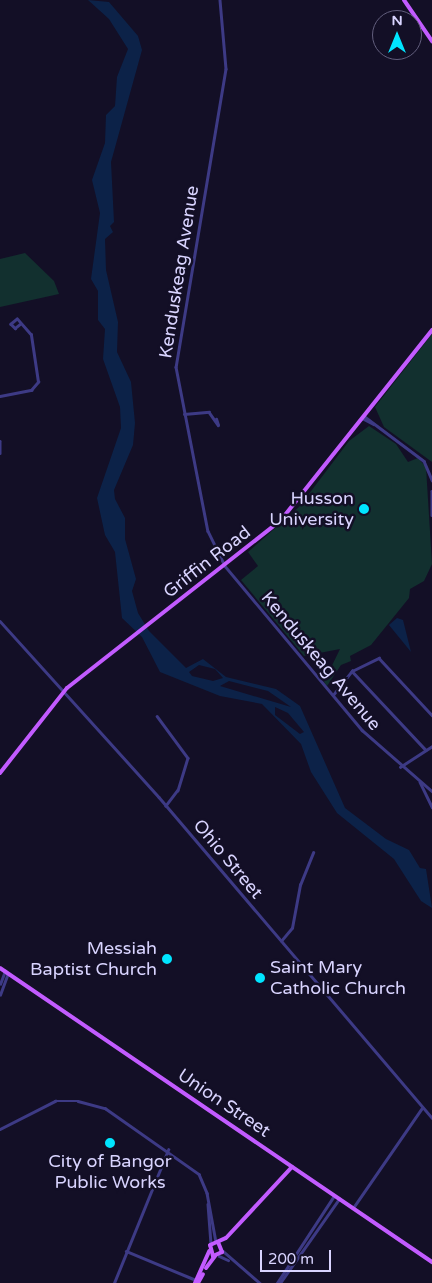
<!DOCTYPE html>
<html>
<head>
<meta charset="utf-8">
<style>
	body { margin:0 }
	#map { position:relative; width:432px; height:1283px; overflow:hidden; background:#130f26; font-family:"Varela Round",sans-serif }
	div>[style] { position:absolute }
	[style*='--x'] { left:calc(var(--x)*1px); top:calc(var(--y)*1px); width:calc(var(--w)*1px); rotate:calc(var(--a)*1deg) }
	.green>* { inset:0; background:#12302f }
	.water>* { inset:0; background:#0c2248 }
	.minor>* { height:2.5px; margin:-1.25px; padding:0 1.25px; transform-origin:1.25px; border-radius:1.25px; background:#3d3a85 }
	.major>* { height:4px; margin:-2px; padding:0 2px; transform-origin:2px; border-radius:2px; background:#c25bff }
	.dots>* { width:14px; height:14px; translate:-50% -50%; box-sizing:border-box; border:2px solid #130f26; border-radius:50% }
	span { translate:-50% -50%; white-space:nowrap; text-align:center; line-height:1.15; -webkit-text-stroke:5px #130f26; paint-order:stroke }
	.street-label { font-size:18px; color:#d9d4ff }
	.poi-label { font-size:18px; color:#d9d4ff }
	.right { translate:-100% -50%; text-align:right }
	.left { translate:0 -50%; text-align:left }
	.north { position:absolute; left:372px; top:10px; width:50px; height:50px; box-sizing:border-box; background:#130f26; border:1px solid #625e7d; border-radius:50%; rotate:0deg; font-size:14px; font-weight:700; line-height:20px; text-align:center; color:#d9d4ff }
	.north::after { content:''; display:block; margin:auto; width:18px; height:22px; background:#00e5ff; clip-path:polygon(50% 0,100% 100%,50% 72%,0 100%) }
	.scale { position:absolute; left:260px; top:1250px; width:71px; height:22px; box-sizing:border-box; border:2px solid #d9d4ff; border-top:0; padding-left:6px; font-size:15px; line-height:18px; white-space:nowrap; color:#d9d4ff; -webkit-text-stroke:4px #130f26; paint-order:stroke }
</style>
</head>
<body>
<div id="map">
	<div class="green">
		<div style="clip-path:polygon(25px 253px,54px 281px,59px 294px,0 307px,0 259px)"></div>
		<div style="clip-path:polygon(432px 334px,432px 462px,384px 427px,375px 407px)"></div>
		<div style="clip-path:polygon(369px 426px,396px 444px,408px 462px,418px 458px,426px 467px,432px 564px,424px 581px,410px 589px,409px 598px,371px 645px,350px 656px,351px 661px,341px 665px,327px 686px,324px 682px,340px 649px,304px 656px,241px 580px,258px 566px,248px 552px,299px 507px,349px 441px)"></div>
	</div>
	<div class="water">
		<div style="clip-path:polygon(evenodd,88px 0,109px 2px,138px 36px,142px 50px,111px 162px,114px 222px,110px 226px,113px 232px,105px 239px,106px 270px,118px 322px,117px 352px,131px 382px,135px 423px,133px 445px,114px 490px,115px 499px,125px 518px,125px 539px,136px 579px,132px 591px,138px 613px,149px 631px,186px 668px,203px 659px,226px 677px,276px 689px,300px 706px,345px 808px,386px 839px,409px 850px,420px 868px,426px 869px,432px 908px,421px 901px,394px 859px,337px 813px,311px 772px,301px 744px,262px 704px,220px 696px,160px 672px,142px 637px,122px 618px,115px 552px,105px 535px,97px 498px,121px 428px,120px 407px,103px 359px,105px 329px,98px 320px,98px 291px,91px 279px,100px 213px,92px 180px,105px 143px,106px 115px,115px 106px,117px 77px,128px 49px,109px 19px,88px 0,199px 665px,215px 669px,223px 678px,213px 681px,192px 676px,189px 672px,199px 665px,88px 0,229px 681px,268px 691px,291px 707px,220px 686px,229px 681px,88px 0,275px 707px,288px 713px,304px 732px,300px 734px,275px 715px,275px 707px)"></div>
		<div style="clip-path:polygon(397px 618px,403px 620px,411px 652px,389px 625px)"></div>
	</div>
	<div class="minor">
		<div style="--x:220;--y:0;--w:69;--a:85"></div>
		<div style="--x:226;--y:69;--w:302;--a:99.5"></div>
		<div style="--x:176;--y:367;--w:167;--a:79"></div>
		<div style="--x:208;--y:531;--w:39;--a:64"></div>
		<div style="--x:225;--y:566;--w:214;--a:50.1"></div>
		<div style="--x:362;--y:730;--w:93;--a:41.1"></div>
		<div style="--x:0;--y:396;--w:32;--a:-11"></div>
		<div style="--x:31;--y:390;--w:11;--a:-49"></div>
		<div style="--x:38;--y:382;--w:48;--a:-98.5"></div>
		<div style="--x:31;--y:335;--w:21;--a:-131"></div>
		<div style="--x:17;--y:319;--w:8;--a:140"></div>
		<div style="--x:11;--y:324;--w:6;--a:45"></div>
		<div style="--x:15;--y:328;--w:6;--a:-39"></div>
		<div style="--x:184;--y:414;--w:25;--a:-5"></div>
		<div style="--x:209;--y:412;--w:16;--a:55"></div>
		<div style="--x:218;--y:425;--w:6;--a:-108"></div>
		<div style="--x:364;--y:416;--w:75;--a:36.9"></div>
		<div style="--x:424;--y:461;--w:21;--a:67"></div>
		<div style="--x:362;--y:418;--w:13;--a:27"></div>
		<div style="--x:0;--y:441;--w:12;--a:90"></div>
		<div style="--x:432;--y:491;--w:24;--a:90"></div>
		<div style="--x:0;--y:621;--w:237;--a:47.9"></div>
		<div style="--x:159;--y:797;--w:421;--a:49.6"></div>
		<div style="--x:352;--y:671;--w:108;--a:46.9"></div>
		<div style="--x:333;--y:695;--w:31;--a:-52"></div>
		<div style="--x:352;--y:671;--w:30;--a:-26"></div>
		<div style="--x:379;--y:658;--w:78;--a:47.1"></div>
		<div style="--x:157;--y:716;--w:52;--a:53.6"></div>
		<div style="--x:188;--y:758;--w:34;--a:107"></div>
		<div style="--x:178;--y:790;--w:20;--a:127"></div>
		<div style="--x:400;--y:767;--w:38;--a:-33"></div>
		<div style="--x:420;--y:782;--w:28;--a:64"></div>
		<div style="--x:281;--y:941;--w:17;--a:-50"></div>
		<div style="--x:292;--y:928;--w:44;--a:-79.5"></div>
		<div style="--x:300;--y:885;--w:35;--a:-68"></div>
		<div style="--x:0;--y:984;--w:14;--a:-69"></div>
		<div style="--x:0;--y:995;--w:23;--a:-70"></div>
		<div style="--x:0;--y:1129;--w:62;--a:-27"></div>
		<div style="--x:55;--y:1101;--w:23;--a:0"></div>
		<div style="--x:78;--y:1101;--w:28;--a:15"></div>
		<div style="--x:105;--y:1108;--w:115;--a:35.1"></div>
		<div style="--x:199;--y:1174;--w:21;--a:67"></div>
		<div style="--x:207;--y:1193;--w:50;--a:79.6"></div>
		<div style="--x:208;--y:1204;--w:40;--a:85.7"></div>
		<div style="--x:353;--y:1208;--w:121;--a:-55.4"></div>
		<div style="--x:126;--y:1251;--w:76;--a:22.5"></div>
		<div style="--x:223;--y:1251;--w:49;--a:40.9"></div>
		<div style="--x:219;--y:1256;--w:10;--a:24"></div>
		<div style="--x:114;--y:1283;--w:144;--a:-67.9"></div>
		<div style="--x:277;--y:1283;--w:104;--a:-56.8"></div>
		<div style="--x:280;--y:1283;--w:103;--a:-54.9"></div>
	</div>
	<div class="major">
		<div style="--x:404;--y:0;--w:50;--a:55.7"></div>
		<div style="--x:0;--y:773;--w:108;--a:-51.8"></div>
		<div style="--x:67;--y:688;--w:272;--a:-38.1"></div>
		<div style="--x:281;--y:520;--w:243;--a:-51.5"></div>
		<div style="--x:0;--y:968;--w:523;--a:34.24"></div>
		<div style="--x:218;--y:1242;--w:11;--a:68"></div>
		<div style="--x:222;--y:1252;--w:10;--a:156"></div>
		<div style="--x:213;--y:1256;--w:11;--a:-105"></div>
		<div style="--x:210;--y:1245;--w:17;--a:-24"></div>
		<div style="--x:226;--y:1238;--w:97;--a:-47.1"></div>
		<div style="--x:206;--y:1268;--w:15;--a:-53"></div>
		<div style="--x:195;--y:1283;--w:35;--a:-66"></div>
		<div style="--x:198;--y:1283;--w:10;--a:-61"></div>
	</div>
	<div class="dots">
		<div style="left:364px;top:509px;background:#00e5ff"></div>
		<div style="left:167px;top:959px;background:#00e5ff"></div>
		<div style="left:260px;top:978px;background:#00e5ff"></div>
		<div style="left:110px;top:1143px;background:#00e5ff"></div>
	</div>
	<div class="street-label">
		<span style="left:179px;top:272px;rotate:-81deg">Kenduskeag Avenue</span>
		<span style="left:207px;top:562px;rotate:-38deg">Griffin Road</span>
		<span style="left:321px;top:661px;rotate:50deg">Kenduskeag Avenue</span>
		<span style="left:228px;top:859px;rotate:50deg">Ohio Street</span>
		<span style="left:224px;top:1103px;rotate:34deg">Union Street</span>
	</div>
	<div class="poi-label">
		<span class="right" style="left:354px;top:509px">Husson<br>University</span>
		<span class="right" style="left:157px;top:959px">Messiah<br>Baptist Church</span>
		<span class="left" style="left:270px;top:978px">Saint Mary<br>Catholic Church</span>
		<span style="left:110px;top:1172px">City of Bangor<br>Public Works</span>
	</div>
	<div class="north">N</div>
	<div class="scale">200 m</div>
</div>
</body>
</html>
